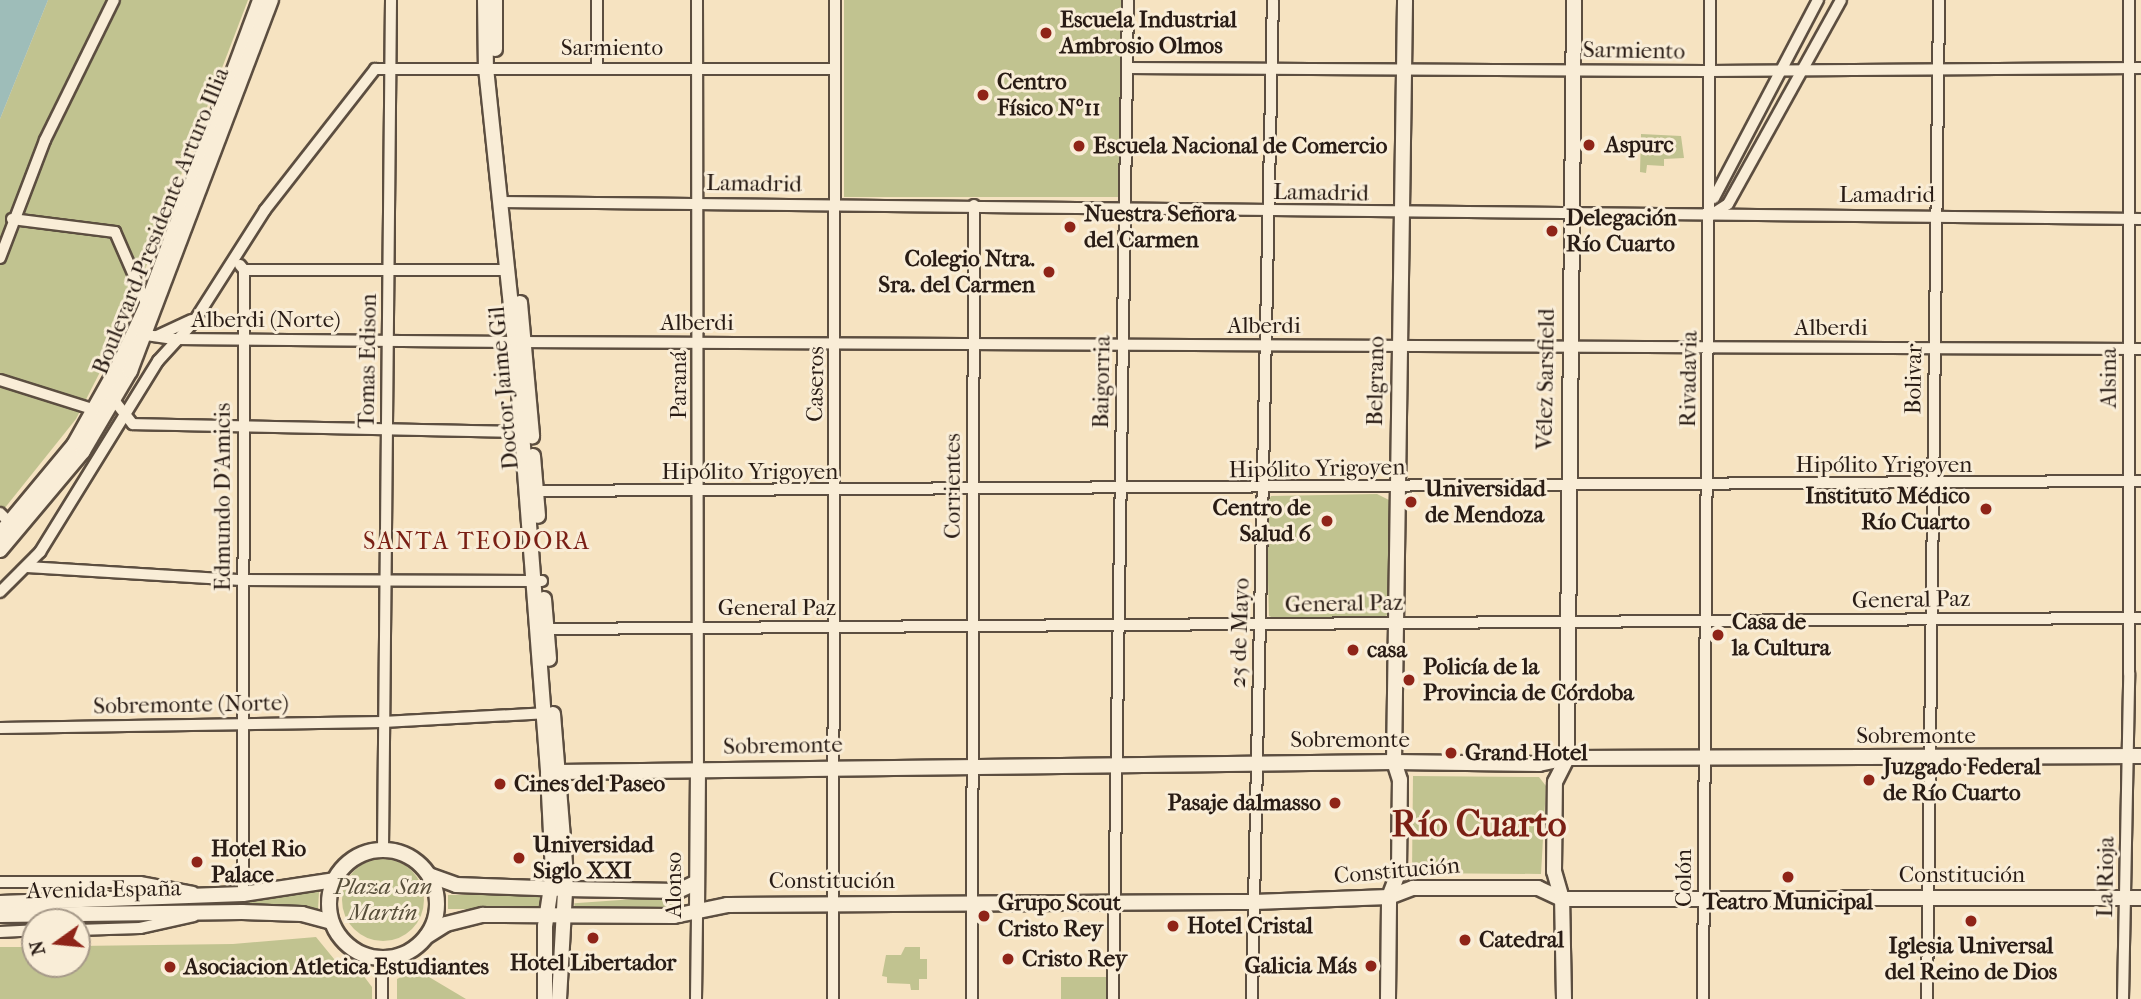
<!DOCTYPE html>
<html>
<head>
<meta charset="utf-8">
<style>
	body { margin:0 }
	#map { position:relative; width:2141px; height:999px; overflow:hidden; background:#f6e3c1; font-family:"IM FELL French Canon",serif }
	div>[style] { position:absolute }
	[style*='--x'] { left:calc(var(--x)*1px); top:calc(var(--y)*1px); width:calc(var(--w)*1px); rotate:calc(var(--a)*1deg) }
	.green>* { inset:0; background:#c1c390; transform-origin:0 0 }
	.round { border-radius:50% }
	.water>* { inset:0; background:#9ebdb9 }
	.roads { filter:drop-shadow(2px 0 #5c4e40) drop-shadow(-2px 0 #5c4e40) drop-shadow(0 2px #5c4e40) drop-shadow(0 -2px #5c4e40) }
	.street>* { height:10px; margin:-5px; padding:0 5px; transform-origin:5px; border-radius:5px; background:#f9edd7 }
	.secondary>* { height:14px; margin:-7px; padding:0 7px; transform-origin:7px; border-radius:7px; background:#f9edd7 }
	.secondary>.ring { margin:-7px; padding:0; box-sizing:content-box; background:none; border:14px solid #f9edd7; border-radius:50% }
	.dots>* { width:19px; height:19px; translate:-50% -50%; box-sizing:border-box; border:4px solid #f9edd7; border-radius:50% }
	span { translate:-50% -50%; white-space:nowrap; text-align:center; line-height:1.15; -webkit-text-stroke:6px #f9edd7; paint-order:stroke }
	.poi-label { font-size:23px; color:#291c15; font-weight:700 }
	.left { translate:0 -50%; text-align:left }
	.right { translate:-100% -50%; text-align:right }
	.street-label { font-size:23px; color:#291c15 }
	.park-label { font-size:23px; color:#574e3a; font-style:italic }
	.neighbourhood-label { font-size:24px; color:#7a1f14; letter-spacing:2px }
	.town-label { font-size:37px; color:#7a1f14; font-weight:700 }
	.north { position:absolute; left:21px; top:908px; width:70px; height:70px; box-sizing:border-box; background:#f9edd7; border:2px solid #a69989; border-radius:50%; rotate:255deg; font-size:19px; font-weight:700; line-height:28px; text-align:center; color:#291c15 }
	.north::after { content:''; display:block; margin:auto; width:24px; height:32px; background:#8f2418; clip-path:polygon(50% 0,100% 100%,50% 72%,0 100%) }
</style>
</head>
<body>
<div id="map">
	<div class="green">
		<div style="clip-path:polygon(48px 0,248px 0,123px 327px,76px 419px,0 514px,0 119px)"></div>
		<div style="left:844px;top:0;width:277px;height:197px"></div>
		<div style="clip-path:polygon(1641px 134px,1681px 136px,1684px 158px,1664px 159px,1664px 166px,1647px 165px,1646px 173px,1640px 172px)"></div>
		<div style="clip-path:polygon(1377px 494px,1389px 500px,1390px 508px,1388px 615px,1376px 619px,1279px 620px,1269px 616px,1266px 506px,1271px 496px)"></div>
		<div style="clip-path:polygon(1413px 776px,1539px 777px,1546px 786px,1541px 874px,1412px 873px)"></div>
		<div class="round" style="left:342px;top:859px;width:82px;height:82px"></div>
		<div style="clip-path:polygon(319px 892px,318px 909px,185px 903px)"></div>
		<div style="left:448px;top:895px;width:93px;height:14px"></div>
		<div style="left:677px;top:896px;width:15px;height:103px;rotate:86deg"></div>
		<div style="clip-path:polygon(316px 937px,343px 970px,363px 975px,372px 987px,372px 999px,0 999px,0 947px,35px 947px,35px 964px,77px 964px,77px 946px,233px 944px)"></div>
		<div style="clip-path:polygon(905px 947px,920px 947px,920px 959px,927px 959px,927px 979px,919px 979px,919px 990px,911px 990px,910px 984px,887px 983px,887px 977px,882px 976px,886px 955px,901px 955px)"></div>
		<div style="clip-path:polygon(421px 967px,429px 977px,466px 999px,397px 999px,397px 979px)"></div>
		<div style="left:1106px;top:977px;width:22px;height:45px;rotate:90deg"></div>
	</div>
	<div class="water">
		<div style="clip-path:polygon(0 0,48px 0,0 119px)"></div>
	</div>
	<div class="roads">
		<div class="street">
			<div style="--x:697;--y:0;--w:771;--a:89.93"></div>
			<div style="--x:597;--y:67;--w:67;--a:-90"></div>
			<div style="--x:1127;--y:68;--w:582;--a:0.3"></div>
			<div style="--x:1709;--y:71;--w:432;--a:-0.4"></div>
			<div style="--x:1714;--y:198;--w:224;--a:-62.3"></div>
			<div style="--x:500;--y:202;--w:1641;--a:0.59"></div>
			<div style="--x:1711;--y:215;--w:20;--a:-33"></div>
			<div style="--x:1728;--y:204;--w:233;--a:-61"></div>
			<div style="--x:12;--y:219;--w:104;--a:7.2"></div>
			<div style="--x:115;--y:232;--w:85;--a:66.4"></div>
			<div style="--x:0;--y:258;--w:126;--a:-69.1"></div>
			<div style="--x:45;--y:140;--w:156;--a:-63.8"></div>
			<div style="--x:240;--y:265;--w:6;--a:51"></div>
			<div style="--x:244;--y:270;--w:264;--a:0"></div>
			<div style="--x:146;--y:335;--w:30;--a:8"></div>
			<div style="--x:176;--y:339;--w:339;--a:0.5"></div>
			<div style="--x:515;--y:342;--w:1626;--a:0.25"></div>
			<div style="--x:157;--y:336;--w:38;--a:-25"></div>
			<div style="--x:0;--y:380;--w:100;--a:17.5"></div>
			<div style="--x:110;--y:395;--w:37;--a:52"></div>
			<div style="--x:133;--y:424;--w:394;--a:1.2"></div>
			<div style="--x:536;--y:491;--w:1605;--a:-0.36"></div>
			<div style="--x:0;--y:513;--w:14;--a:45"></div>
			<div style="--x:27;--y:567;--w:215;--a:3.5"></div>
			<div style="--x:242;--y:580;--w:300;--a:0.2"></div>
			<div style="--x:0;--y:592;--w:57;--a:-45"></div>
			<div style="--x:40;--y:552;--w:225;--a:-58.3"></div>
			<div style="--x:158;--y:361;--w:52;--a:-47.4"></div>
			<div style="--x:193;--y:323;--w:134;--a:-57.5"></div>
			<div style="--x:265;--y:210;--w:179;--a:-52"></div>
			<div style="--x:375;--y:69;--w:459;--a:0"></div>
			<div style="--x:547;--y:629;--w:1594;--a:-0.4"></div>
			<div style="--x:0;--y:728;--w:383;--a:-0.9"></div>
			<div style="--x:383;--y:722;--w:166;--a:-3.1"></div>
			<div style="--x:383;--y:849;--w:849;--a:-89.46"></div>
			<div style="--x:0;--y:882;--w:140;--a:0"></div>
			<div style="--x:140;--y:882;--w:54;--a:10.7"></div>
			<div style="--x:243;--y:894;--w:624;--a:-89.91"></div>
			<div style="--x:77;--y:930;--w:63;--a:-1.8"></div>
			<div style="--x:140;--y:928;--w:55;--a:-12.5"></div>
			<div style="--x:0;--y:932;--w:35;--a:-3"></div>
			<div style="--x:382;--y:959;--w:40;--a:90"></div>
			<div style="--x:696;--y:999;--w:88;--a:-89.3"></div>
			<div style="--x:833;--y:999;--w:999;--a:-89.89"></div>
			<div style="--x:972;--y:999;--w:794;--a:-89.86"></div>
			<div style="--x:1113;--y:999;--w:999;--a:-89.14"></div>
			<div style="--x:1252;--y:999;--w:999;--a:-88.8"></div>
			<div style="--x:1703;--y:999;--w:999;--a:-89.6"></div>
			<div style="--x:1927;--y:999;--w:999;--a:-89.31"></div>
			<div style="--x:2123;--y:999;--w:326;--a:-88.9"></div>
			<div style="--x:2129;--y:673;--w:673;--a:-90"></div>
		</div>
		<div class="secondary">
			<div style="--x:485;--y:0;--w:68;--a:89.2"></div>
			<div style="--x:486;--y:68;--w:276;--a:84"></div>
			<div style="--x:515;--y:342;--w:433;--a:85.6"></div>
			<div style="--x:548;--y:774;--w:100;--a:87.1"></div>
			<div style="--x:553;--y:874;--w:53;--a:98.7"></div>
			<div style="--x:545;--y:926;--w:73;--a:90"></div>
			<div style="--x:495;--y:49;--w:49;--a:-90"></div>
			<div style="--x:520;--y:303;--w:134;--a:84.8"></div>
			<div style="--x:533;--y:456;--w:60;--a:85.2"></div>
			<div style="--x:0;--y:534;--w:116;--a:-50.3"></div>
			<div style="--x:74;--y:445;--w:94;--a:-60.7"></div>
			<div style="--x:120;--y:363;--w:62;--a:-65.1"></div>
			<div style="--x:146;--y:307;--w:327;--a:-69.6"></div>
			<div style="--x:0;--y:550;--w:129;--a:-50"></div>
			<div style="--x:83;--y:451;--w:93;--a:-59.6"></div>
			<div style="--x:130;--y:371;--w:397;--a:-69.2"></div>
			<div style="--x:544;--y:599;--w:60;--a:85.2"></div>
			<div style="--x:553;--y:714;--w:161;--a:85.4"></div>
			<div style="--x:566;--y:874;--w:125;--a:93.2"></div>
			<div style="--x:558;--y:772;--w:836;--a:-0.69"></div>
			<div style="--x:1394;--y:762;--w:145;--a:0.8"></div>
			<div style="--x:1539;--y:764;--w:29;--a:-12"></div>
			<div style="--x:1567;--y:758;--w:574;--a:-0.2"></div>
			<div class="ring" style="left:329px;top:850px;width:94px;height:94px"></div>
			<div style="--x:429;--y:875;--w:29;--a:20"></div>
			<div style="--x:456;--y:885;--w:109;--a:2.1"></div>
			<div style="--x:565;--y:889;--w:113;--a:1"></div>
			<div style="--x:678;--y:891;--w:21;--a:-25"></div>
			<div style="--x:0;--y:903;--w:243;--a:-2.1"></div>
			<div style="--x:243;--y:894;--w:92;--a:-8.7"></div>
			<div style="--x:697;--y:911;--w:140;--a:-89.6"></div>
			<div style="--x:0;--y:915;--w:242;--a:-0.7"></div>
			<div style="--x:242;--y:912;--w:60;--a:1.9"></div>
			<div style="--x:302;--y:914;--w:30;--a:15"></div>
			<div style="--x:427;--y:936;--w:22;--a:-32"></div>
			<div style="--x:446;--y:924;--w:38;--a:-14"></div>
			<div style="--x:483;--y:915;--w:191;--a:0.3"></div>
			<div style="--x:674;--y:916;--w:54;--a:-11.7"></div>
			<div style="--x:727;--y:905;--w:527;--a:-0.33"></div>
			<div style="--x:1254;--y:902;--w:135;--a:-2.1"></div>
			<div style="--x:1389;--y:897;--w:26;--a:-21"></div>
			<div style="--x:1413;--y:888;--w:125;--a:0"></div>
			<div style="--x:1538;--y:888;--w:26;--a:25"></div>
			<div style="--x:1562;--y:899;--w:579;--a:-0.1"></div>
			<div style="--x:1388;--y:999;--w:102;--a:-89.4"></div>
			<div style="--x:1389;--y:897;--w:28;--a:-69"></div>
			<div style="--x:1399;--y:871;--w:91;--a:-89.4"></div>
			<div style="--x:1400;--y:780;--w:19;--a:-108"></div>
			<div style="--x:1394;--y:762;--w:762;--a:-89.17"></div>
			<div style="--x:1564;--y:999;--w:100;--a:-91.1"></div>
			<div style="--x:1562;--y:899;--w:29;--a:-106"></div>
			<div style="--x:1554;--y:871;--w:89;--a:-89.4"></div>
			<div style="--x:1555;--y:782;--w:27;--a:-63"></div>
			<div style="--x:1567;--y:758;--w:758;--a:-89.47"></div>
		</div>
	</div>
	<div class="dots">
		<div style="left:1046px;top:33px;background:#8f2418"></div>
		<div style="left:983px;top:95px;background:#8f2418"></div>
		<div style="left:1589px;top:145px;background:#8f2418"></div>
		<div style="left:1079px;top:146px;background:#8f2418"></div>
		<div style="left:1070px;top:227px;background:#8f2418"></div>
		<div style="left:1552px;top:231px;background:#8f2418"></div>
		<div style="left:1049px;top:272px;background:#8f2418"></div>
		<div style="left:1411px;top:502px;background:#8f2418"></div>
		<div style="left:1986px;top:509px;background:#8f2418"></div>
		<div style="left:1327px;top:521px;background:#8f2418"></div>
		<div style="left:1718px;top:635px;background:#8f2418"></div>
		<div style="left:1353px;top:650px;background:#8f2418"></div>
		<div style="left:1409px;top:680px;background:#8f2418"></div>
		<div style="left:1451px;top:753px;background:#8f2418"></div>
		<div style="left:1869px;top:780px;background:#8f2418"></div>
		<div style="left:500px;top:784px;background:#8f2418"></div>
		<div style="left:1335px;top:803px;background:#8f2418"></div>
		<div style="left:519px;top:858px;background:#8f2418"></div>
		<div style="left:197px;top:862px;background:#8f2418"></div>
		<div style="left:1788px;top:877px;background:#8f2418"></div>
		<div style="left:984px;top:916px;background:#8f2418"></div>
		<div style="left:1971px;top:921px;background:#8f2418"></div>
		<div style="left:1173px;top:926px;background:#8f2418"></div>
		<div style="left:593px;top:938px;background:#8f2418"></div>
		<div style="left:1465px;top:940px;background:#8f2418"></div>
		<div style="left:1008px;top:959px;background:#8f2418"></div>
		<div style="left:1371px;top:966px;background:#8f2418"></div>
		<div style="left:170px;top:967px;background:#8f2418"></div>
	</div>
	<div class="poi-label">
		<span class="left" style="left:1060px;top:33px">Escuela Industrial<br>Ambrosio Olmos</span>
		<span class="left" style="left:997px;top:95px">Centro<br>Físico Nº11</span>
		<span class="left" style="left:1605px;top:145px">Aspurc</span>
		<span class="left" style="left:1093px;top:146px">Escuela Nacional de Comercio</span>
		<span class="left" style="left:1084px;top:227px">Nuestra Señora<br>del Carmen</span>
		<span class="left" style="left:1566px;top:231px">Delegación<br>Río Cuarto</span>
		<span class="right" style="left:1035px;top:272px">Colegio Ntra.<br>Sra. del Carmen</span>
		<span class="left" style="left:1425px;top:502px">Universidad<br>de Mendoza</span>
		<span class="right" style="left:1970px;top:509px">Instituto Médico<br>Río Cuarto</span>
		<span class="right" style="left:1311px;top:521px">Centro de<br>Salud 6</span>
		<span class="left" style="left:1732px;top:635px">Casa de<br>la Cultura</span>
		<span class="left" style="left:1367px;top:650px">casa</span>
		<span class="left" style="left:1423px;top:680px">Policía de la<br>Provincia de Córdoba</span>
		<span class="left" style="left:1465px;top:753px">Grand Hotel</span>
		<span class="left" style="left:1883px;top:780px">Juzgado Federal<br>de Río Cuarto</span>
		<span class="left" style="left:514px;top:784px">Cines del Paseo</span>
		<span class="right" style="left:1321px;top:803px">Pasaje dalmasso</span>
		<span class="left" style="left:533px;top:858px">Universidad<br>Siglo XXI</span>
		<span class="left" style="left:211px;top:862px">Hotel Rio<br>Palace</span>
		<span style="left:1788px;top:902px">Teatro Municipal</span>
		<span class="left" style="left:998px;top:916px">Grupo Scout<br>Cristo Rey</span>
		<span class="left" style="left:1187px;top:926px">Hotel Cristal</span>
		<span class="left" style="left:1479px;top:940px">Catedral</span>
		<span style="left:1971px;top:959px">Iglesia Universal<br>del Reino de Dios</span>
		<span class="left" style="left:1022px;top:959px">Cristo Rey</span>
		<span style="left:593px;top:963px">Hotel Libertador</span>
		<span class="right" style="left:1357px;top:966px">Galicia Más</span>
		<span class="left" style="left:184px;top:967px">Asociacion Atletica Estudiantes</span>
	</div>
	<div class="street-label">
		<span style="left:612px;top:48px">Sarmiento</span>
		<span style="left:1634px;top:51px;rotate:1deg">Sarmiento</span>
		<span style="left:754px;top:184px;rotate:1deg">Lamadrid</span>
		<span style="left:1321px;top:193px;rotate:1deg">Lamadrid</span>
		<span style="left:1887px;top:195px">Lamadrid</span>
		<span style="left:161px;top:221px;rotate:-68deg">Boulevard Presidente Arturo Illia</span>
		<span style="left:266px;top:320px">Alberdi (Norte)</span>
		<span style="left:697px;top:323px">Alberdi</span>
		<span style="left:1264px;top:326px">Alberdi</span>
		<span style="left:1831px;top:328px">Alberdi</span>
		<span style="left:368px;top:361px;rotate:-89deg">Tomas Edison</span>
		<span style="left:2109px;top:378px;rotate:-90deg">Alsina</span>
		<span style="left:1546px;top:379px;rotate:-89deg">Vélez Sarsfield</span>
		<span style="left:1689px;top:379px;rotate:-89deg">Rivadavia</span>
		<span style="left:1914px;top:379px;rotate:-89deg">Bolivar</span>
		<span style="left:1376px;top:381px;rotate:-89deg">Belgrano</span>
		<span style="left:1102px;top:382px;rotate:-89deg">Baigorria</span>
		<span style="left:816px;top:384px;rotate:-89deg">Caseros</span>
		<span style="left:679px;top:385px;rotate:-90deg">Paraná</span>
		<span style="left:504px;top:388px;rotate:-95deg">Doctor Jaime Gil</span>
		<span style="left:1884px;top:465px">Hipólito Yrigoyen</span>
		<span style="left:1317px;top:469px;rotate:-1deg">Hipólito Yrigoyen</span>
		<span style="left:750px;top:472px">Hipólito Yrigoyen</span>
		<span style="left:953px;top:486px;rotate:-90deg">Corrientes</span>
		<span style="left:223px;top:497px;rotate:-90deg">Edmundo D'Amicis</span>
		<span style="left:1911px;top:600px;rotate:-1deg">General Paz</span>
		<span style="left:1344px;top:604px;rotate:-1deg">General Paz</span>
		<span style="left:777px;top:608px">General Paz</span>
		<span style="left:1240px;top:633px;rotate:-88deg">25 de Mayo</span>
		<span style="left:191px;top:705px;rotate:-1deg">Sobremonte (Norte)</span>
		<span style="left:1916px;top:736px">Sobremonte</span>
		<span style="left:1350px;top:740px">Sobremonte</span>
		<span style="left:783px;top:746px;rotate:-1deg">Sobremonte</span>
		<span style="left:1397px;top:871px;rotate:-5deg">Constitución</span>
		<span style="left:1962px;top:875px">Constitución</span>
		<span style="left:2106px;top:877px;rotate:-89deg">La Rioja</span>
		<span style="left:1684px;top:878px;rotate:-90deg">Colón</span>
		<span style="left:832px;top:881px">Constitución</span>
		<span style="left:674px;top:885px;rotate:-90deg">Alonso</span>
		<span style="left:104px;top:890px;rotate:-1deg">Avenida España</span>
	</div>
	<div class="park-label">
		<span style="left:383px;top:900px">Plaza San<br>Martín</span>
	</div>
	<div class="neighbourhood-label">
		<span style="left:477px;top:542px">SANTA TEODORA</span>
	</div>
	<div class="town-label">
		<span style="left:1479px;top:824px">Río Cuarto</span>
	</div>
	<div class="north">N</div>
</div>
</body>
</html>
